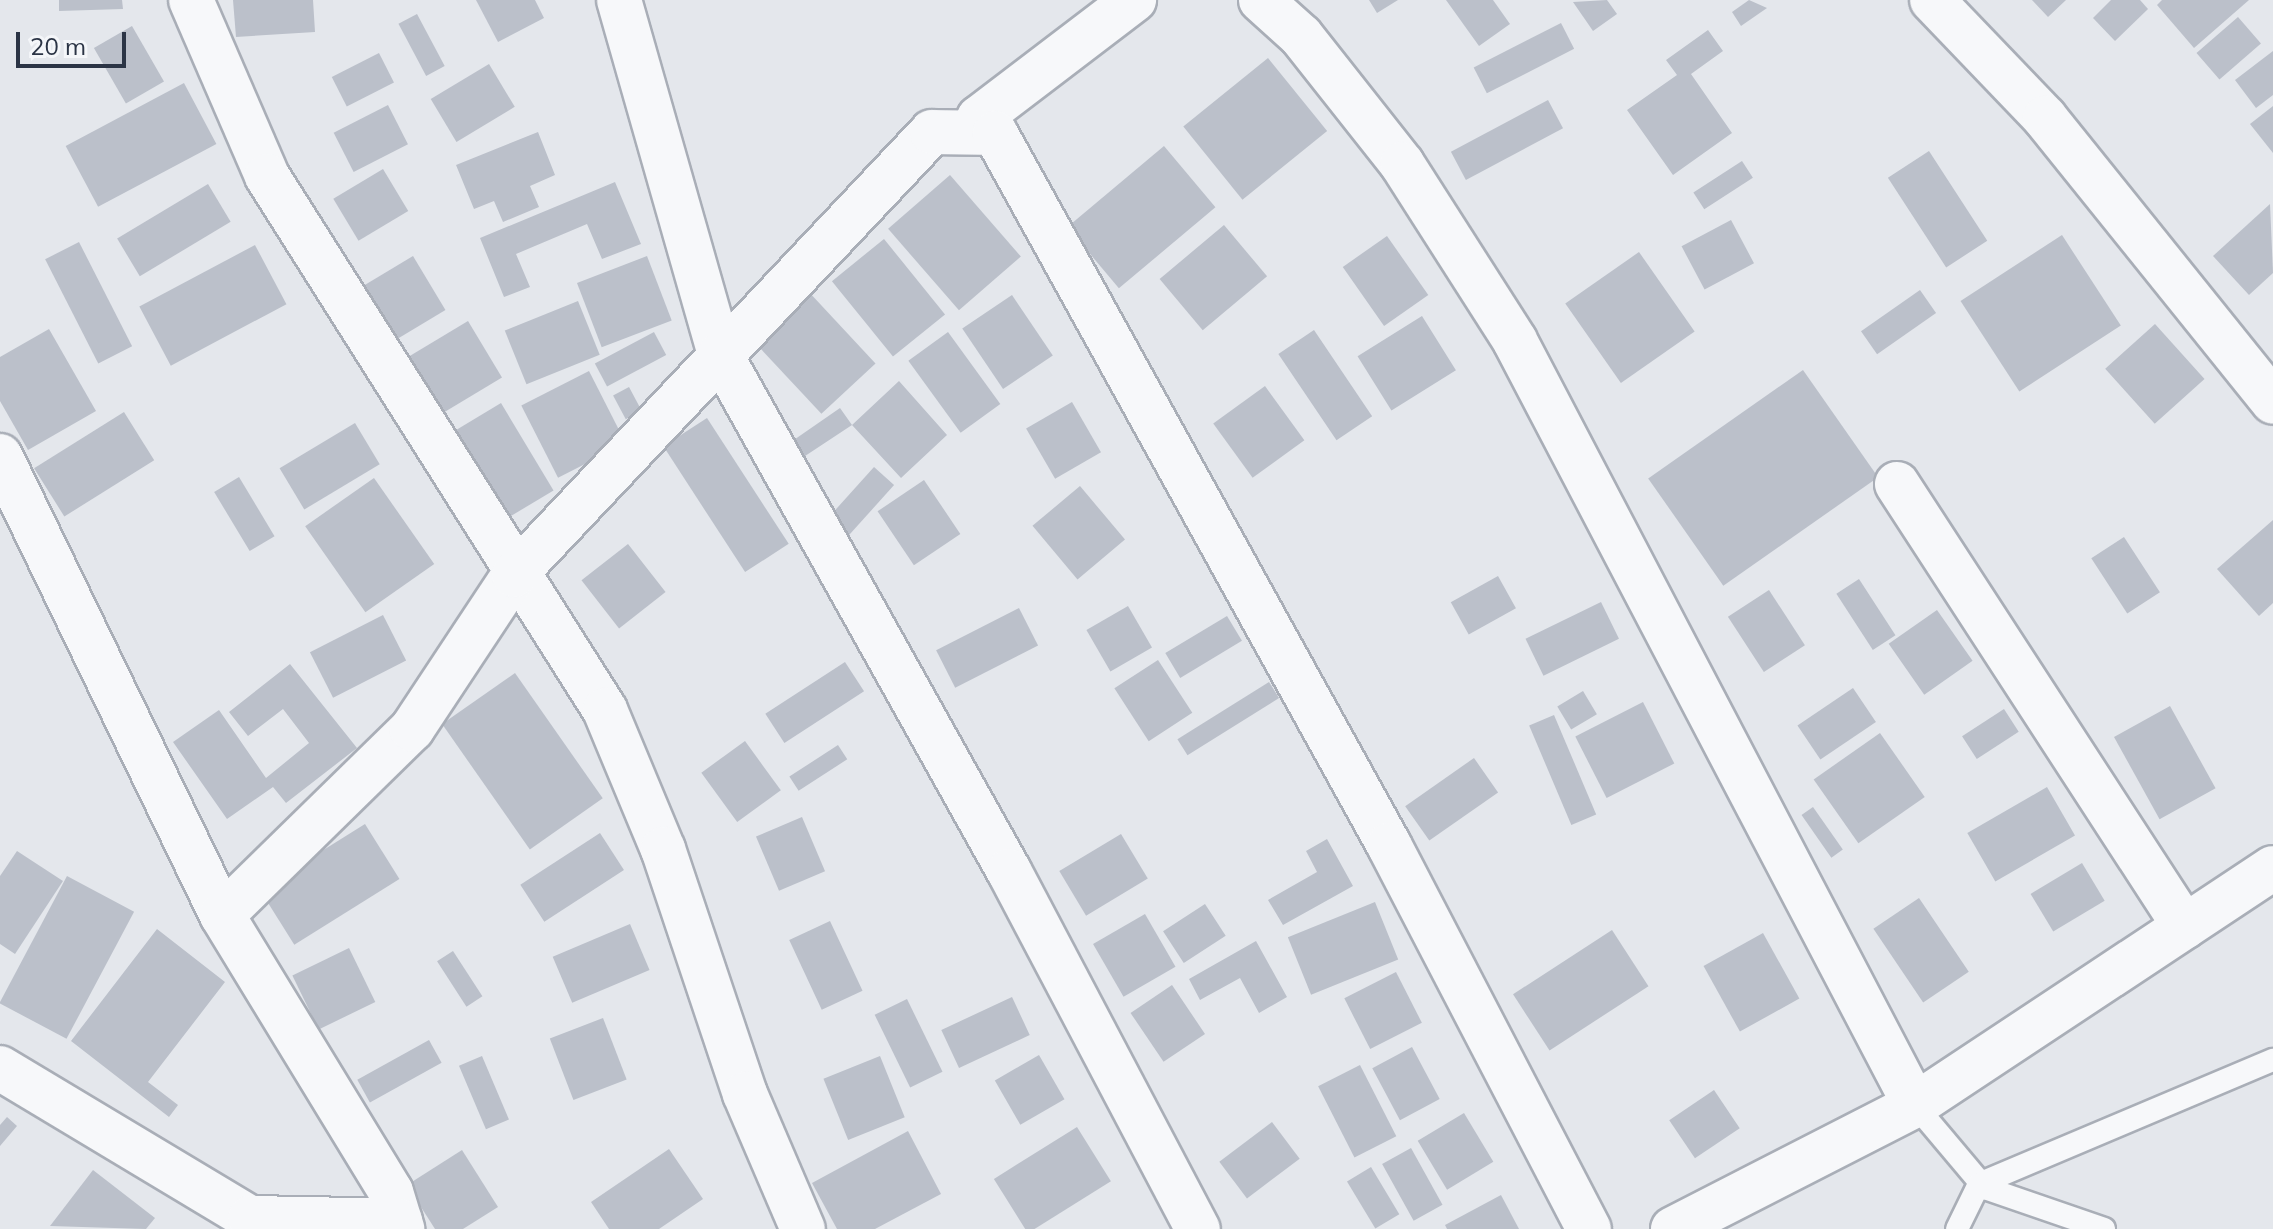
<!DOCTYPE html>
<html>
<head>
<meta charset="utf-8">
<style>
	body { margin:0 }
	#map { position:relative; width:2273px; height:1229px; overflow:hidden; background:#e4e7ec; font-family:Mulish,sans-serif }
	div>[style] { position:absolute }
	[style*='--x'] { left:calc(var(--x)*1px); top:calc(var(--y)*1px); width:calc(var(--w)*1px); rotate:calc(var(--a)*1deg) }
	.building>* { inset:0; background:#bbc0ca; transform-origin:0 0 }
	.roads { filter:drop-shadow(2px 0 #a9aeb7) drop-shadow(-2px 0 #a9aeb7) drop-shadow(0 2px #a9aeb7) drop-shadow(0 -2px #a9aeb7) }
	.service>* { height:22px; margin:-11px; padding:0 11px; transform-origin:11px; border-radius:11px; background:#f7f8fa }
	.minor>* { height:44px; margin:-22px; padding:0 22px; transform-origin:22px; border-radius:22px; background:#f7f8fa }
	span { translate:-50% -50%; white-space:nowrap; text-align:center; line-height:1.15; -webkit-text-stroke:6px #f4f6f9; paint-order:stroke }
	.scale { position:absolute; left:16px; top:32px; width:110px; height:36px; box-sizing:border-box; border:4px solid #2b3445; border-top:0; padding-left:10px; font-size:24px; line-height:28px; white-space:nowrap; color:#2b3445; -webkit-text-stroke:6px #f4f6f9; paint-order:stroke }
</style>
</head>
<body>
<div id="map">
	<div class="building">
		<div style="clip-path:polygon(59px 0,122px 0,123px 9px,59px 11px)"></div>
		<div style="clip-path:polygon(233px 0,313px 0,315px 32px,236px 37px)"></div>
		<div style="clip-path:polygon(476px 0,535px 0,544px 18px,498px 42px)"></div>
		<div style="clip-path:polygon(1369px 0,1398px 0,1377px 13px)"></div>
		<div style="clip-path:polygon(1446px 0,1493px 0,1510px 24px,1479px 46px)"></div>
		<div style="clip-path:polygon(1607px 0,1617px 14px,1593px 31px,1573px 2px)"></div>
		<div style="clip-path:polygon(1749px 0,1767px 8px,1741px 26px,1732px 12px)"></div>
		<div style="clip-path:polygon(2032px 0,2066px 0,2048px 17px)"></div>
		<div style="clip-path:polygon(2111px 0,2140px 0,2148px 9px,2115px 41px,2093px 18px)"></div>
		<div style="clip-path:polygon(2162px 0,2249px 0,2194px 48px,2157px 5px)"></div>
		<div style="left:417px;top:14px;width:59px;height:21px;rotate:62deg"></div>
		<div style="left:2238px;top:17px;width:35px;height:55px;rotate:49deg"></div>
		<div style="left:1561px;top:23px;width:29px;height:98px;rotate:63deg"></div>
		<div style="left:132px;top:26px;width:64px;height:44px;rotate:60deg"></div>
		<div style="clip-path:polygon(1708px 30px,1723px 51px,1691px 74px,1732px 133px,1673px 175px,1627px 110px,1677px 75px,1666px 60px)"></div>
		<div style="clip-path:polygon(2273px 51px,2273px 95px,2256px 108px,2235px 80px)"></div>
		<div style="left:379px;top:53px;width:33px;height:53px;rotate:63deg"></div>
		<div style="left:1268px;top:58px;width:94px;height:109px;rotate:51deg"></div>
		<div style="left:489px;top:64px;width:50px;height:68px;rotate:59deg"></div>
		<div style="left:184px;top:83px;width:69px;height:134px;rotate:62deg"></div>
		<div style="left:1548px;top:100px;width:32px;height:110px;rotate:62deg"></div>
		<div style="left:388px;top:105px;width:44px;height:61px;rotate:63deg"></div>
		<div style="clip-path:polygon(2273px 106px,2273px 153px,2250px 124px)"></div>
		<div style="clip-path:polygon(538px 132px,555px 175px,530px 186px,539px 207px,503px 222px,494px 201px,474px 209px,456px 165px)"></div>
		<div style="left:1164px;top:146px;width:80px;height:126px;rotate:50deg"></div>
		<div style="left:1929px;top:151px;width:107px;height:49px;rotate:57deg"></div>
		<div style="left:1742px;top:161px;width:20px;height:58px;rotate:57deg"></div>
		<div style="left:383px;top:169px;width:49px;height:58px;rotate:59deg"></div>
		<div style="left:950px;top:175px;width:108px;height:82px;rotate:49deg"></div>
		<div style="clip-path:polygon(615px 182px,641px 244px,602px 259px,587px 224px,516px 254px,530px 287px,504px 297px,480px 238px)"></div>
		<div style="left:208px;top:184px;width:44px;height:106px;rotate:59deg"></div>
		<div style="clip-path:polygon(2270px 204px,2273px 273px,2249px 295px,2213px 256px)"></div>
		<div style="left:1731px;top:220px;width:49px;height:56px;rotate:62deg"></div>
		<div style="left:1224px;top:225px;width:67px;height:84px;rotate:50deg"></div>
		<div style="left:2062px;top:235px;width:108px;height:121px;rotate:57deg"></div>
		<div style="left:1387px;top:236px;width:72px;height:54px;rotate:55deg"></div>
		<div style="left:884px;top:239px;width:97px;height:67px;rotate:51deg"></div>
		<div style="left:79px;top:242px;width:117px;height:38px;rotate:63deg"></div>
		<div style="left:255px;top:245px;width:67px;height:131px;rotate:62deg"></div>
		<div style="left:1639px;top:252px;width:97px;height:90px;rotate:55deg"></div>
		<div style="left:413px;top:256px;width:63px;height:66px;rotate:59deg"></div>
		<div style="left:647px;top:256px;width:69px;height:75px;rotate:69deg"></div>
		<div style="left:1920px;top:290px;width:28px;height:72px;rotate:55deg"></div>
		<div style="left:808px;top:291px;width:99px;height:74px;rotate:47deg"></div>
		<div style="left:1012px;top:295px;width:73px;height:60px;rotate:56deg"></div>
		<div style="left:578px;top:301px;width:58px;height:79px;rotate:68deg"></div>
		<div style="left:1422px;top:316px;width:64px;height:76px;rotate:58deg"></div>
		<div style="left:468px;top:321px;width:66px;height:83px;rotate:59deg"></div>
		<div style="left:2155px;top:324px;width:74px;height:67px;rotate:48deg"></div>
		<div style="clip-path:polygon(49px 329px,96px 411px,28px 450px,0 401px,0 357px)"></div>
		<div style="left:1314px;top:330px;width:104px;height:43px;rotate:56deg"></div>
		<div style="left:654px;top:332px;width:26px;height:67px;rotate:62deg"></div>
		<div style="left:948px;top:332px;width:89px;height:49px;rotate:54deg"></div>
		<div style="left:1803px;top:370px;width:131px;height:189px;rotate:55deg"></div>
		<div style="left:589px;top:371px;width:81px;height:76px;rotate:63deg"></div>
		<div style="clip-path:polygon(899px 381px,947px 435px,901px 478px,852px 425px,799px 460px,788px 444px,840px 408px,852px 425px)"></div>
		<div style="left:1265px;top:386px;width:67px;height:64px;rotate:54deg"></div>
		<div style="left:629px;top:387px;width:27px;height:18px;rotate:62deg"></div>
		<div style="left:1072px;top:402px;width:58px;height:53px;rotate:60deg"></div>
		<div style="left:501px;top:403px;width:102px;height:78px;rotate:59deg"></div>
		<div style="left:124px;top:412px;width:57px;height:106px;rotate:58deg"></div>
		<div style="left:707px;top:418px;width:150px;height:52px;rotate:57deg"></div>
		<div style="left:355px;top:423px;width:48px;height:88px;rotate:59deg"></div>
		<div style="left:874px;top:467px;width:27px;height:79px;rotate:42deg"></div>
		<div style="left:239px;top:477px;width:69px;height:29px;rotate:59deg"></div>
		<div style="left:374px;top:478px;width:105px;height:84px;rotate:55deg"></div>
		<div style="left:924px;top:480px;width:65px;height:56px;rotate:56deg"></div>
		<div style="left:1080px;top:486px;width:70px;height:62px;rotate:50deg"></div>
		<div style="clip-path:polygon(2273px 520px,2273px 603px,2259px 616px,2217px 569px)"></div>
		<div style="left:2124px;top:537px;width:66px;height:39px;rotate:57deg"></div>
		<div style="left:628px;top:544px;width:61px;height:59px;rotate:52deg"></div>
		<div style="left:1498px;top:576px;width:37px;height:54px;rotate:61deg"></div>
		<div style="left:1859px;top:579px;width:67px;height:27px;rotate:57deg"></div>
		<div style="left:1769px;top:590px;width:66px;height:49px;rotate:57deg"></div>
		<div style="left:1601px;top:602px;width:41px;height:84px;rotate:64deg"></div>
		<div style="left:1128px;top:606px;width:48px;height:48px;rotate:60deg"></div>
		<div style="left:1019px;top:608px;width:42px;height:93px;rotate:63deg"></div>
		<div style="left:1937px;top:610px;width:62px;height:59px;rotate:55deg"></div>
		<div style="left:383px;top:615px;width:51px;height:82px;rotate:63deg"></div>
		<div style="left:1227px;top:616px;width:29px;height:72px;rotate:59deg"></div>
		<div style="left:1158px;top:660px;width:63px;height:52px;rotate:57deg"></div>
		<div style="left:845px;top:662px;width:35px;height:95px;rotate:57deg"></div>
		<div style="clip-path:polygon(290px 664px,357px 748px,286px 803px,273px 787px,227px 819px,173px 742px,219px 710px,266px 778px,309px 743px,283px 709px,248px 736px,229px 712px)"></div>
		<div style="left:515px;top:673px;width:153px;height:89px;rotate:55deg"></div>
		<div style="left:1269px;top:682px;width:19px;height:108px;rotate:58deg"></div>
		<div style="left:1853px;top:688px;width:41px;height:67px;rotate:56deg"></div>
		<div style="left:1583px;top:691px;width:27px;height:30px;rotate:59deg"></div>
		<div style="left:1643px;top:702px;width:69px;height:76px;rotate:63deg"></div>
		<div style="left:2170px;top:706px;width:94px;height:64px;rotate:61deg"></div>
		<div style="left:2004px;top:709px;width:27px;height:50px;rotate:57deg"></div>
		<div style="left:1554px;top:715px;width:108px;height:27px;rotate:67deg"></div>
		<div style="left:1880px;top:733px;width:78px;height:81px;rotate:55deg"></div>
		<div style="left:745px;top:741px;width:61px;height:54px;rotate:54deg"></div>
		<div style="left:838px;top:745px;width:17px;height:58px;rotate:57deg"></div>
		<div style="left:1474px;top:758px;width:42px;height:84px;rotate:55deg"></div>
		<div style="left:2047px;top:787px;width:56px;height:92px;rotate:60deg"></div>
		<div style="left:1813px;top:807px;width:52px;height:14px;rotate:55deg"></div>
		<div style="left:802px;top:817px;width:59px;height:50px;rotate:67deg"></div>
		<div style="left:365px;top:824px;width:65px;height:124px;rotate:58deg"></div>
		<div style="left:600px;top:833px;width:44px;height:95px;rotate:57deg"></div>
		<div style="left:1121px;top:834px;width:52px;height:72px;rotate:59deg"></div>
		<div style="clip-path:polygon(1327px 839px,1353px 886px,1283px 925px,1268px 900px,1317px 872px,1306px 851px)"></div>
		<div style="clip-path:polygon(17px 851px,63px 881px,15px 954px,0 944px,0 876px)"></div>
		<div style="left:2082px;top:863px;width:44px;height:60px;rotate:59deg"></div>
		<div style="left:67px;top:876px;width:76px;height:144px;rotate:28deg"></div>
		<div style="left:1919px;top:898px;width:89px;height:55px;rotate:56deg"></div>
		<div style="left:1375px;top:902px;width:62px;height:94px;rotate:68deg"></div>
		<div style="left:1205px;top:904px;width:38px;height:50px;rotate:57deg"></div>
		<div style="left:1145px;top:914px;width:61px;height:60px;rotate:60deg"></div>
		<div style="left:830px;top:921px;width:77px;height:45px;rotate:65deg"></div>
		<div style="left:630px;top:924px;width:50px;height:84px;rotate:67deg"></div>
		<div style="clip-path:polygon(157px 929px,225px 982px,148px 1082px,178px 1105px,169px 1117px,71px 1041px)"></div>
		<div style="left:1612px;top:930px;width:67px;height:118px;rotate:57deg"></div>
		<div style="left:1763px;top:933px;width:75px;height:68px;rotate:61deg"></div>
		<div style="clip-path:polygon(1256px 941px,1287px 997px,1259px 1013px,1240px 978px,1200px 1000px,1189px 979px)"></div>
		<div style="left:349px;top:948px;width:60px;height:63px;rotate:64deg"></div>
		<div style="left:453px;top:951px;width:54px;height:19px;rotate:57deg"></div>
		<div style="left:1396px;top:972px;width:57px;height:58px;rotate:63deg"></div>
		<div style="left:1172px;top:985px;width:59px;height:50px;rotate:56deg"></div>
		<div style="left:1012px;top:997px;width:42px;height:78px;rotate:65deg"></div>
		<div style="left:907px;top:999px;width:81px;height:36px;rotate:64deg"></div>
		<div style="left:603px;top:1018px;width:66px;height:57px;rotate:69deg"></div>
		<div style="left:429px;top:1040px;width:26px;height:82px;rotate:61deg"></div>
		<div style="left:1412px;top:1047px;width:59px;height:45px;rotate:62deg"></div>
		<div style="left:1039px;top:1055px;width:51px;height:51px;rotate:60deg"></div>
		<div style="left:482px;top:1056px;width:69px;height:25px;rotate:67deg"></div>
		<div style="left:880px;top:1056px;width:66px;height:61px;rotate:68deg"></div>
		<div style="left:1360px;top:1065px;width:80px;height:47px;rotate:63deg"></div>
		<div style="left:1714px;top:1090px;width:46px;height:54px;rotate:56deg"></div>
		<div style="left:1464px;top:1113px;width:57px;height:54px;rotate:59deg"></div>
		<div style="clip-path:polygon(7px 1117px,17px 1126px,0 1146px,0 1125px)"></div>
		<div style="left:1272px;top:1122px;width:46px;height:66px;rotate:53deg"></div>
		<div style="left:1077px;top:1127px;width:64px;height:98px;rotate:58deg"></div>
		<div style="clip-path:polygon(908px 1131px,941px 1194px,875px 1229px,837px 1229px,812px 1183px)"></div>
		<div style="left:1411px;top:1148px;width:65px;height:33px;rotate:61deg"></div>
		<div style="clip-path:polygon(669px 1149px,703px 1199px,659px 1229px,609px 1229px,591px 1202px)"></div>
		<div style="clip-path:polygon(462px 1150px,498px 1207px,463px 1229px,435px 1229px,407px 1185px)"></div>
		<div style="left:1371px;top:1167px;width:55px;height:28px;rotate:59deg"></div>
		<div style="clip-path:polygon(93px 1170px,155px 1218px,146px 1229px,50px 1226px)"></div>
		<div style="clip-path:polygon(1501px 1195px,1519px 1229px,1447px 1229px,1445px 1225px)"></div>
	</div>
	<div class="roads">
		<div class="service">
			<div style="--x:1915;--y:1105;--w:109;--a:49.9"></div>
			<div style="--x:1985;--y:1188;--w:126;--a:19"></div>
			<div style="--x:1957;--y:1229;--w:50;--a:-63.9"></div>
			<div style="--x:1979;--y:1184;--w:319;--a:-22.9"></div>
		</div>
		<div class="minor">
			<div style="--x:191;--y:0;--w:192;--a:66.6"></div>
			<div style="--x:267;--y:176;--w:632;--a:57.67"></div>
			<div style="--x:605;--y:710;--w:151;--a:67.4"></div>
			<div style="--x:663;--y:849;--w:258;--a:71.5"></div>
			<div style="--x:745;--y:1094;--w:147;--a:66.8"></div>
			<div style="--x:619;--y:0;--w:368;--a:74.1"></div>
			<div style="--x:720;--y:354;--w:592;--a:60.8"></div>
			<div style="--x:1009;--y:871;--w:405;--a:62.2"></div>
			<div style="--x:1261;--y:0;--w:54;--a:42"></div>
			<div style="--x:1301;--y:36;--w:163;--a:51.7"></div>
			<div style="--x:1402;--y:164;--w:210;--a:57.4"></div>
			<div style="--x:1515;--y:341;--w:862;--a:62.37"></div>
			<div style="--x:1932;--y:0;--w:163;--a:46.2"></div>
			<div style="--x:2045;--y:118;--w:364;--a:51.2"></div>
			<div style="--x:995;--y:133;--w:22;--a:-137"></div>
			<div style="--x:979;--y:118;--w:195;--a:-37.3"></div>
			<div style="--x:0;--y:456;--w:510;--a:64.19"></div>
			<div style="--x:222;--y:915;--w:324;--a:58.6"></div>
			<div style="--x:391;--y:1192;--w:39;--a:73"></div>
			<div style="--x:1897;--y:484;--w:528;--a:56.97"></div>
			<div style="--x:222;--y:915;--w:266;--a:-44.4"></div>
			<div style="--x:412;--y:729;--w:185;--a:-56.5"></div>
			<div style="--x:514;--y:575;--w:609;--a:-46.66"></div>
			<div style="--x:932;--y:132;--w:63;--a:0.9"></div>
			<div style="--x:995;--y:133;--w:814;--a:61.04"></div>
			<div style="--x:1389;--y:845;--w:433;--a:62.5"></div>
			<div style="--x:0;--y:1068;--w:292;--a:31"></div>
			<div style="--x:250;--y:1218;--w:150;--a:1.1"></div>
			<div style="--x:1673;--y:1229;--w:272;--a:-27.1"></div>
			<div style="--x:1915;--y:1105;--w:429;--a:-33.5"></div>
		</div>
	</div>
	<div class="scale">20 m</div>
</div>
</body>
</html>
